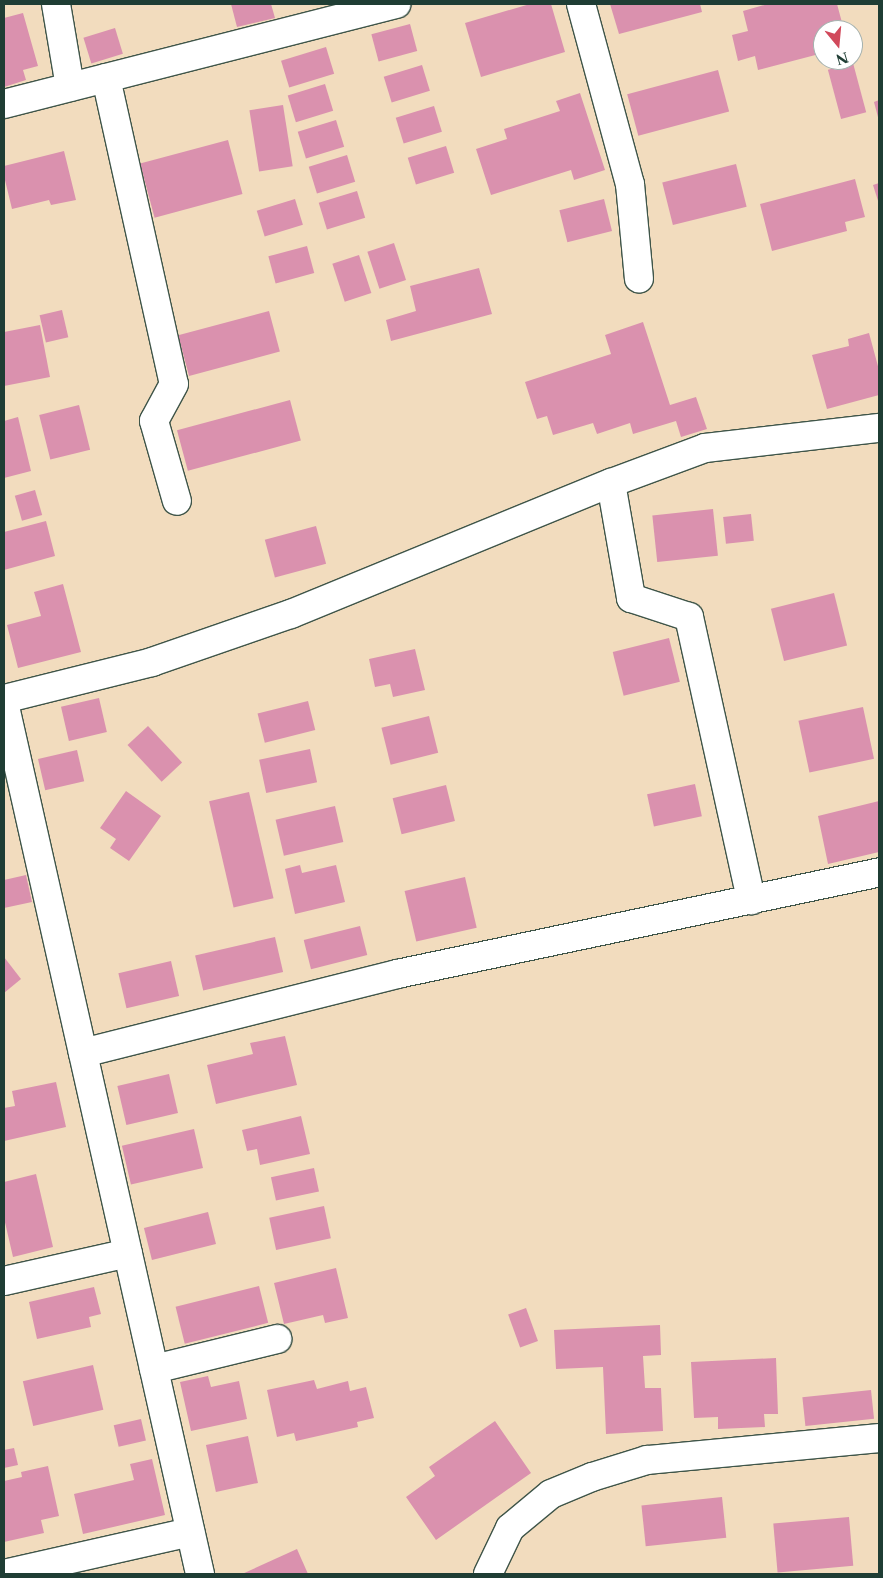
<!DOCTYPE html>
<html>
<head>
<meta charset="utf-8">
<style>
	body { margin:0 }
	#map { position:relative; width:883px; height:1578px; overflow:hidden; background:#f2dcbe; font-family:"Libre Caslon Text",serif }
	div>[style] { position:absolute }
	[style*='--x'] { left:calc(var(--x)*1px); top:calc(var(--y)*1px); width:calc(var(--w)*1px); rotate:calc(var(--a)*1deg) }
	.building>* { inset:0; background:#da91ae; transform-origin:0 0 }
	.roads { filter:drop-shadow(1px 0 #3f5549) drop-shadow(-1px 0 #3f5549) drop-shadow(0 1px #3f5549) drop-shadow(0 -1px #3f5549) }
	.minor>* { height:28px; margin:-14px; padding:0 14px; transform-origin:14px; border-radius:14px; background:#fff }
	span { translate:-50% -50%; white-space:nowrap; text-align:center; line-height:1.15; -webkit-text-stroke:4px #fff; paint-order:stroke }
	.frame { position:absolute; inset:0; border:5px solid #1f3d34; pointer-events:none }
	.north { position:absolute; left:813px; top:20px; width:50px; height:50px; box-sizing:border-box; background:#fff; border:1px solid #a5b1ae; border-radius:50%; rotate:163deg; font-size:14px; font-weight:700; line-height:20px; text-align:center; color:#1f3d34 }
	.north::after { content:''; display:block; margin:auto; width:18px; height:22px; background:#d1495b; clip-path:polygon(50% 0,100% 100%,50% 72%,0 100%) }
</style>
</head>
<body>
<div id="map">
	<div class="building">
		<div style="clip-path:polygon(231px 4px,271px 4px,275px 18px,237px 27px)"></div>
		<div style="clip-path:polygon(530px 4px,551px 4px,565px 52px,481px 77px,465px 23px)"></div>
		<div style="clip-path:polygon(610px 4px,700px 4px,702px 12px,619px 34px)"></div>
		<div style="clip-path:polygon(768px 4px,837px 4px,844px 30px,823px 30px,823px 53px,758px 70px,755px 56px,738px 61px,732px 35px,748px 31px,743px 11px)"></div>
		<div style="clip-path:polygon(23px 13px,38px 66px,23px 70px,26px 80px,4px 87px,4px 18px)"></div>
		<div style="left:410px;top:24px;width:28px;height:40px;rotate:75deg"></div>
		<div style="left:115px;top:28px;width:27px;height:33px;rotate:73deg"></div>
		<div style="left:326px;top:47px;width:28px;height:47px;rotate:73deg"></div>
		<div style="left:853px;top:63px;width:51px;height:26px;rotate:75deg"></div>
		<div style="left:422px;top:65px;width:27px;height:40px;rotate:73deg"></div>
		<div style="left:718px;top:70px;width:43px;height:94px;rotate:75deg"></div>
		<div style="left:325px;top:84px;width:28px;height:39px;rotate:73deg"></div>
		<div style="clip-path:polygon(580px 93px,605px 170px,574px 180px,571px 170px,491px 195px,476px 149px,507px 139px,504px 129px,560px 111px,556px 101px)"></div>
		<div style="clip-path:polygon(879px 100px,879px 121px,874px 102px)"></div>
		<div style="left:283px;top:105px;width:62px;height:34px;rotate:81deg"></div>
		<div style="left:434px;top:106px;width:27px;height:40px;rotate:73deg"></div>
		<div style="left:336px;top:120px;width:28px;height:40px;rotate:73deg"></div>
		<div style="left:228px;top:140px;width:56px;height:91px;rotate:75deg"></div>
		<div style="left:446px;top:146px;width:28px;height:40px;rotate:73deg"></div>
		<div style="clip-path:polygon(64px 151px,76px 200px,51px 205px,49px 200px,12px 209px,4px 176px,4px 166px)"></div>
		<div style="left:347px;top:155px;width:28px;height:40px;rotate:73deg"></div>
		<div style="left:736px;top:164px;width:44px;height:76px;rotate:76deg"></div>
		<div style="clip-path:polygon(855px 179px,865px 217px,845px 222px,847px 231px,772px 251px,760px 204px)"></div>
		<div style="clip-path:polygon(879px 183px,879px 204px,873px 185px)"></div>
		<div style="left:357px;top:191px;width:28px;height:40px;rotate:73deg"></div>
		<div style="left:295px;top:199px;width:27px;height:40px;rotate:73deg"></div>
		<div style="left:604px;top:199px;width:33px;height:46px;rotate:76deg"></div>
		<div style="left:394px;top:243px;width:39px;height:28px;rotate:72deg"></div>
		<div style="left:307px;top:246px;width:28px;height:40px;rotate:75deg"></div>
		<div style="left:359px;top:255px;width:40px;height:28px;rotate:72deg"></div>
		<div style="clip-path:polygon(479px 268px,492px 314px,391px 341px,386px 320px,416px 311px,410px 286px)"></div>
		<div style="left:62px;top:310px;width:28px;height:23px;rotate:77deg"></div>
		<div style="left:269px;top:311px;width:42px;height:94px;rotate:75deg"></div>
		<div style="clip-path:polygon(643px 322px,670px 405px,696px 397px,707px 429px,681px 437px,676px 421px,633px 434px,630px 423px,597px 434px,593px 423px,553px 435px,547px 416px,537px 419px,525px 382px,611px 354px,605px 335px)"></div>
		<div style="clip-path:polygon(40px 325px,50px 377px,4px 386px,4px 332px)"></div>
		<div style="clip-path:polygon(869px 333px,879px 370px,879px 395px,827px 409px,812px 355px,849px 346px,848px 339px)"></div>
		<div style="left:290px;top:400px;width:42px;height:117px;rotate:75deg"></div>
		<div style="left:79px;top:405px;width:46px;height:41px;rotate:76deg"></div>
		<div style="clip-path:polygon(18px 417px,31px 471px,4px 478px,4px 421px)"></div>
		<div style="left:35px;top:490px;width:26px;height:21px;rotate:74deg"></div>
		<div style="left:713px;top:509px;width:47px;height:61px;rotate:84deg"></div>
		<div style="left:751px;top:514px;width:27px;height:28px;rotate:84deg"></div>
		<div style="clip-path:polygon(46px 521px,55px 556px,4px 570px,4px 532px)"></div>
		<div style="left:316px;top:526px;width:39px;height:53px;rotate:75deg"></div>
		<div style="clip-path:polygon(63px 584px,81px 652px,18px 668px,7px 625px,41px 616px,34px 592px)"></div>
		<div style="left:834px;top:593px;width:54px;height:65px;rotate:76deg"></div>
		<div style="left:669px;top:638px;width:45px;height:58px;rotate:76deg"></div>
		<div style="clip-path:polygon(415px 649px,425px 690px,393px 697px,390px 684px,375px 687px,369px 659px)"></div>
		<div style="left:99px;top:698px;width:35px;height:39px;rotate:77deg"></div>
		<div style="left:308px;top:701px;width:30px;height:52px;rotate:76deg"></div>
		<div style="left:863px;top:707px;width:53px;height:66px;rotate:78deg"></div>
		<div style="left:429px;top:716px;width:38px;height:49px;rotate:76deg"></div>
		<div style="left:148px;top:726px;width:50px;height:28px;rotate:47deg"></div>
		<div style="left:310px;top:749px;width:34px;height:52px;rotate:78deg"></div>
		<div style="left:77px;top:750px;width:32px;height:40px;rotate:77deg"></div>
		<div style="left:695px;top:784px;width:33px;height:49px;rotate:78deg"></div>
		<div style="left:446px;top:785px;width:37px;height:55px;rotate:76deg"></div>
		<div style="clip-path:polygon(126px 791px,161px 816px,129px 861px,110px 848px,116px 839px,100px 828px)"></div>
		<div style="left:249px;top:792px;width:109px;height:41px;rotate:77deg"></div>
		<div style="clip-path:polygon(879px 801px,879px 852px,828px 864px,818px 816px)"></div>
		<div style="left:335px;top:806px;width:37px;height:61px;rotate:77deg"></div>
		<div style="clip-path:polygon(300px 865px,302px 873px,336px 865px,345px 902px,295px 914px,285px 869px)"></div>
		<div style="clip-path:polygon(26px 875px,32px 902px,4px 908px,4px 880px)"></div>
		<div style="left:465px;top:877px;width:52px;height:62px;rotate:77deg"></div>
		<div style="left:360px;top:926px;width:30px;height:58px;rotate:76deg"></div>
		<div style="left:275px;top:937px;width:36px;height:82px;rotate:77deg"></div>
		<div style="clip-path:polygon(4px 957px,21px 979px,4px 993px)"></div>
		<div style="left:171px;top:961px;width:36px;height:54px;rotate:77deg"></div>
		<div style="clip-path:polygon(285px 1036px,297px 1085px,216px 1104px,207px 1065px,253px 1054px,250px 1043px)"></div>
		<div style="left:169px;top:1074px;width:40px;height:53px;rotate:77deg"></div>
		<div style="clip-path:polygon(56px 1082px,66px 1127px,4px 1141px,4px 1108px,15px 1106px,12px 1091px)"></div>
		<div style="clip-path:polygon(301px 1116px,310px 1154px,260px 1165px,257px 1149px,247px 1151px,242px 1130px)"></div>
		<div style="left:194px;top:1129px;width:40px;height:74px;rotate:77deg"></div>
		<div style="left:314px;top:1168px;width:24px;height:44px;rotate:78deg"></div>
		<div style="clip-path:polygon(36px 1174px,53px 1247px,13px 1257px,4px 1218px,4px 1182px)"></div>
		<div style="left:324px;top:1206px;width:33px;height:56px;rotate:78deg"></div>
		<div style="left:208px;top:1212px;width:33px;height:66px;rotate:76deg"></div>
		<div style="clip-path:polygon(336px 1268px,348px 1318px,325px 1323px,323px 1315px,284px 1324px,274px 1283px)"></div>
		<div style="left:259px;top:1286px;width:38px;height:86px;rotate:76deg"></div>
		<div style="clip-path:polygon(94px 1287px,101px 1314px,89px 1317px,91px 1327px,37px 1339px,29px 1302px)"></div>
		<div style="left:526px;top:1308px;width:35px;height:19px;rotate:70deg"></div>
		<div style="clip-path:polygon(660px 1325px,661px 1355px,643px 1356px,645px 1388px,661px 1388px,663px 1431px,606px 1434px,603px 1367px,556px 1369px,554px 1330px)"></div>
		<div style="clip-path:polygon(776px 1358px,778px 1414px,764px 1414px,765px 1427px,718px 1429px,718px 1417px,694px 1418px,691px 1362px)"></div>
		<div style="left:93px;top:1365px;width:46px;height:72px;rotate:77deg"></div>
		<div style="clip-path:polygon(208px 1376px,211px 1387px,239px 1381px,247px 1419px,191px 1431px,180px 1382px)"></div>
		<div style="clip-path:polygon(314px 1380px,317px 1389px,348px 1381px,350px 1391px,366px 1387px,374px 1418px,357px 1422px,358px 1427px,296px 1441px,294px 1433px,277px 1437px,267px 1390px)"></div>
		<div style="left:871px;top:1390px;width:29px;height:69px;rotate:84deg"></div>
		<div style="left:141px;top:1419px;width:22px;height:28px;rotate:77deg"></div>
		<div style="clip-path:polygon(495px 1421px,531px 1473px,436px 1540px,406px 1497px,435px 1476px,429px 1467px)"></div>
		<div style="left:248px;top:1436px;width:48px;height:43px;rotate:78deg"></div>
		<div style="clip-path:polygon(14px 1448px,18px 1465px,4px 1468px,4px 1450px)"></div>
		<div style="clip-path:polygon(152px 1459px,165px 1515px,83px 1534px,74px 1494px,134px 1480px,130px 1464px)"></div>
		<div style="clip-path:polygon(48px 1466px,59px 1516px,41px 1520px,44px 1533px,4px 1542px,4px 1481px,22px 1477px,21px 1472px)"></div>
		<div style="left:722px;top:1497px;width:41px;height:81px;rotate:84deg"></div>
		<div style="left:849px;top:1517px;width:49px;height:76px;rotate:85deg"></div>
		<div style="clip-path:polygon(297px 1549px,308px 1574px,242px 1574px)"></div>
	</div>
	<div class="roads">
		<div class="minor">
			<div style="--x:56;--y:4;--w:84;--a:80.4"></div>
			<div style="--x:581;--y:4;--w:187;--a:74.8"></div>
			<div style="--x:630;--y:184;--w:95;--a:84.6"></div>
			<div style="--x:106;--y:78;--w:313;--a:77.5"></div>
			<div style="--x:174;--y:384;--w:42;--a:118.4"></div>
			<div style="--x:154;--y:421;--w:83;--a:74"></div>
			<div style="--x:4;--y:104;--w:405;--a:-14.3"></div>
			<div style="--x:611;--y:483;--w:117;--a:80.1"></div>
			<div style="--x:631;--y:598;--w:61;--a:18.1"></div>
			<div style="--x:689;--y:617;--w:290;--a:77.6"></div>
			<div style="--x:4;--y:699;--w:153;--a:-14"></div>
			<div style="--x:152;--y:662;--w:147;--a:-19.1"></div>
			<div style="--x:291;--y:614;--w:346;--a:-22.3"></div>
			<div style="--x:611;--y:483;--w:100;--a:-20.4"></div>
			<div style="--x:705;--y:448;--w:175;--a:-6.6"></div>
			<div style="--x:4;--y:702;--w:894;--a:77.33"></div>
			<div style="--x:83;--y:1053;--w:324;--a:-14.1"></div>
			<div style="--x:397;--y:974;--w:493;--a:-11.9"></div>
			<div style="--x:4;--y:1281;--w:127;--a:-12.7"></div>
			<div style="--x:154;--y:1369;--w:127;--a:-13.7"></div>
			<div style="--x:4;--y:1574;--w:191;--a:-12.7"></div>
			<div style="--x:488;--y:1574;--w:51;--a:-64.4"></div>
			<div style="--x:510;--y:1528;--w:53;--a:-39.7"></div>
			<div style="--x:551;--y:1494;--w:44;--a:-22.5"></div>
			<div style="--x:592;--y:1477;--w:58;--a:-17.2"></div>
			<div style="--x:647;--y:1460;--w:233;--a:-5.4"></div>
		</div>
	</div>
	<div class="frame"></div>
	<div class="north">N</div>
</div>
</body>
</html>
